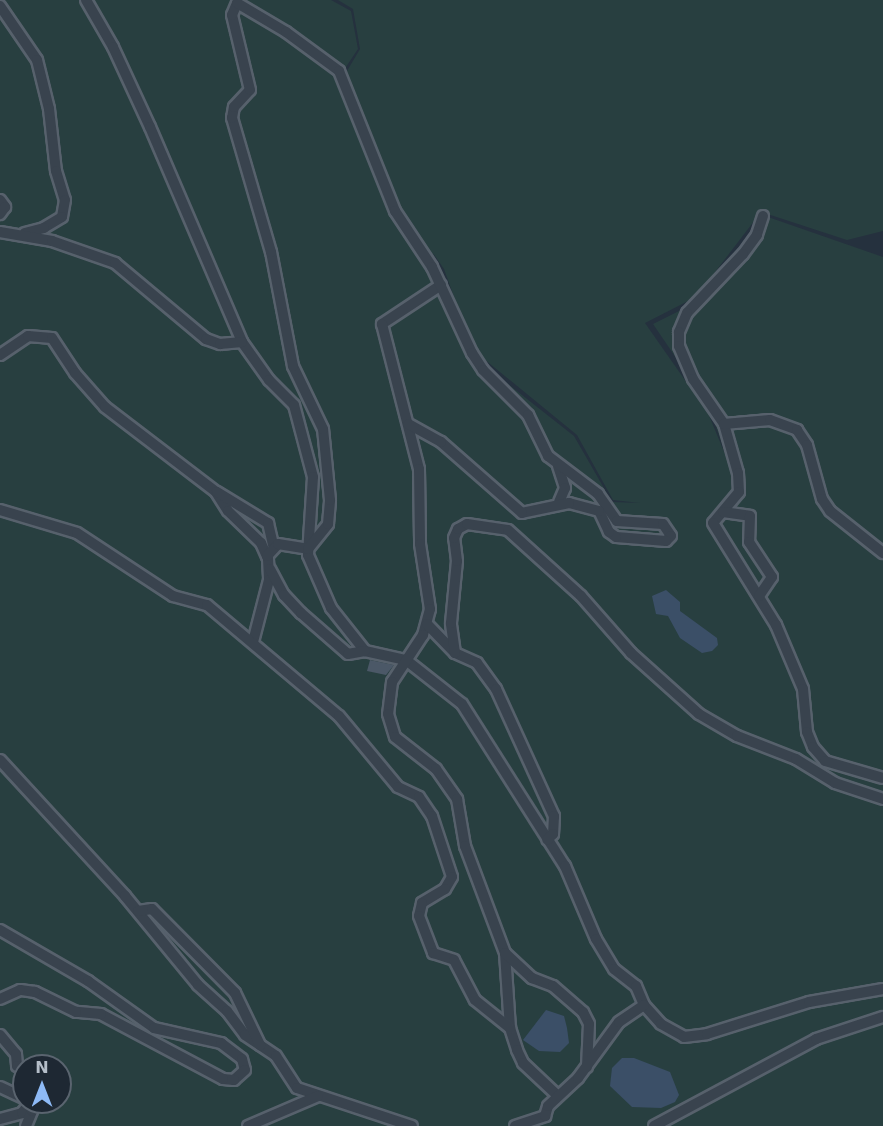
<!DOCTYPE html>
<html>
<head>
<meta charset="utf-8">
<style>
	body { margin:0 }
	#map { position:relative; width:883px; height:1126px; overflow:hidden; background:#25313e; font-family:"DejaVu Sans",sans-serif }
	div>[style] { position:absolute }
	[style*='--x'] { left:calc(var(--x)*1px); top:calc(var(--y)*1px); width:calc(var(--w)*1px); rotate:calc(var(--a)*1deg) }
	.green>* { inset:0; background:#283f40 }
	.water>* { inset:0; background:#3b4f67 }
	.building>* { inset:0; background:#4b5867 }
	.roads { filter:drop-shadow(2px 0 #57616c) drop-shadow(-2px 0 #57616c) drop-shadow(0 2px #57616c) drop-shadow(0 -2px #57616c) }
	.minor>* { height:10px; margin:-5px; padding:0 5px; transform-origin:5px; border-radius:5px; background:#39434e }
	span { translate:-50% -50%; white-space:nowrap; text-align:center; line-height:1.15; -webkit-text-stroke:4.5px #1e2833; paint-order:stroke }
	.north { position:absolute; left:12px; top:1054px; width:60px; height:60px; box-sizing:border-box; background:#1e2833; border:2px solid #5a646f; border-radius:50%; rotate:0deg; font-size:16px; font-weight:700; line-height:24px; text-align:center; color:#b5bec9 }
	.north::after { content:''; display:block; margin:auto; width:21px; height:27px; background:#8ebaf6; clip-path:polygon(50% 0,100% 100%,50% 72%,0 100%) }
</style>
</head>
<body>
<div id="map">
	<div class="green">
		<div style="clip-path:polygon(evenodd,0 0,331px 0,351px 11px,358px 49px,340px 76px,369px 131px,344px 76px,360px 49px,353px 9px,338px 0,883px 0,883px 231px,847px 240px,761px 212px,696px 297px,645px 323px,708px 413px,730px 466px,708px 405px,653px 324px,697px 302px,768px 217px,883px 257px,883px 1126px,0 1126px,0 0,433px 253px,444px 269px,473px 350px,577px 435px,613px 500px,640px 503px,612px 502px,574px 436px,470px 354px,433px 253px,0 0,24px 1066px,60px 1066px,60px 1102px,24px 1102px,24px 1066px)"></div>
	</div>
	<div class="water">
		<div style="clip-path:polygon(666px 590px,680px 602px,680px 611px,717px 638px,718px 645px,712px 651px,702px 653px,680px 638px,668px 616px,656px 614px,652px 596px)"></div>
		<div style="clip-path:polygon(546px 1010px,564px 1016px,567px 1028px,569px 1043px,560px 1052px,539px 1051px,523px 1040px)"></div>
		<div style="clip-path:polygon(622px 1058px,634px 1058px,670px 1072px,679px 1095px,675px 1102px,661px 1108px,632px 1107px,610px 1086px,612px 1068px)"></div>
	</div>
	<div class="building">
		<div style="clip-path:polygon(370px 660px,394px 665px,386px 675px,367px 671px)"></div>
	</div>
	<div class="roads">
		<div class="minor">
			<div style="--x:86;--y:0;--w:54;--a:60.1"></div>
			<div style="--x:113;--y:47;--w:88;--a:65.2"></div>
			<div style="--x:150;--y:127;--w:234;--a:66.8"></div>
			<div style="--x:242;--y:342;--w:47;--a:54.6"></div>
			<div style="--x:269;--y:380;--w:35;--a:45"></div>
			<div style="--x:294;--y:405;--w:74;--a:75.2"></div>
			<div style="--x:313;--y:477;--w:78;--a:93.7"></div>
			<div style="--x:308;--y:555;--w:58;--a:66.5"></div>
			<div style="--x:331;--y:608;--w:55;--a:51.7"></div>
			<div style="--x:365;--y:651;--w:42;--a:12.4"></div>
			<div style="--x:406;--y:660;--w:71;--a:38.2"></div>
			<div style="--x:462;--y:704;--w:192;--a:57.6"></div>
			<div style="--x:565;--y:866;--w:79;--a:67"></div>
			<div style="--x:596;--y:939;--w:35;--a:59"></div>
			<div style="--x:614;--y:969;--w:28;--a:38"></div>
			<div style="--x:636;--y:986;--w:21;--a:67"></div>
			<div style="--x:644;--y:1005;--w:25;--a:48"></div>
			<div style="--x:661;--y:1024;--w:26;--a:29"></div>
			<div style="--x:684;--y:1037;--w:23;--a:-7"></div>
			<div style="--x:707;--y:1034;--w:107;--a:-17.4"></div>
			<div style="--x:809;--y:1002;--w:75;--a:-10"></div>
			<div style="--x:0;--y:6;--w:65;--a:55.6"></div>
			<div style="--x:37;--y:60;--w:50;--a:76.2"></div>
			<div style="--x:49;--y:109;--w:62;--a:83.6"></div>
			<div style="--x:56;--y:171;--w:30;--a:73"></div>
			<div style="--x:65;--y:200;--w:17;--a:100"></div>
			<div style="--x:62;--y:217;--w:21;--a:149"></div>
			<div style="--x:44;--y:228;--w:20;--a:165"></div>
			<div style="--x:0;--y:200;--w:9;--a:54"></div>
			<div style="--x:5;--y:207;--w:9;--a:126"></div>
			<div style="--x:763;--y:216;--w:20;--a:108"></div>
			<div style="--x:757;--y:235;--w:24;--a:126"></div>
			<div style="--x:743;--y:254;--w:81;--a:133.5"></div>
			<div style="--x:687;--y:313;--w:21;--a:113"></div>
			<div style="--x:679;--y:332;--w:14;--a:90"></div>
			<div style="--x:679;--y:346;--w:36;--a:67"></div>
			<div style="--x:693;--y:379;--w:55;--a:55.4"></div>
			<div style="--x:724;--y:424;--w:51;--a:74.1"></div>
			<div style="--x:738;--y:473;--w:19;--a:87"></div>
			<div style="--x:739;--y:492;--w:40;--a:130"></div>
			<div style="--x:713;--y:523;--w:120;--a:58.3"></div>
			<div style="--x:776;--y:625;--w:69;--a:67.1"></div>
			<div style="--x:803;--y:689;--w:43;--a:84.7"></div>
			<div style="--x:807;--y:732;--w:16;--a:68"></div>
			<div style="--x:813;--y:747;--w:18;--a:49"></div>
			<div style="--x:825;--y:761;--w:60;--a:16.3"></div>
			<div style="--x:0;--y:232;--w:53;--a:9.8"></div>
			<div style="--x:52;--y:241;--w:67;--a:19.2"></div>
			<div style="--x:115;--y:263;--w:119;--a:39.9"></div>
			<div style="--x:206;--y:339;--w:15;--a:20"></div>
			<div style="--x:220;--y:344;--w:22;--a:-5"></div>
			<div style="--x:441;--y:285;--w:71;--a:146.5"></div>
			<div style="--x:382;--y:324;--w:150;--a:75.7"></div>
			<div style="--x:419;--y:469;--w:75;--a:89.2"></div>
			<div style="--x:420;--y:544;--w:66;--a:81.3"></div>
			<div style="--x:430;--y:609;--w:27;--a:105"></div>
			<div style="--x:423;--y:635;--w:56;--a:123.4"></div>
			<div style="--x:392;--y:682;--w:32;--a:97"></div>
			<div style="--x:388;--y:714;--w:24;--a:73"></div>
			<div style="--x:395;--y:737;--w:52;--a:38"></div>
			<div style="--x:436;--y:769;--w:37;--a:55"></div>
			<div style="--x:457;--y:799;--w:48;--a:80.3"></div>
			<div style="--x:465;--y:846;--w:114;--a:69.5"></div>
			<div style="--x:505;--y:953;--w:75;--a:86.2"></div>
			<div style="--x:510;--y:1028;--w:23;--a:72"></div>
			<div style="--x:517;--y:1050;--w:14;--a:65"></div>
			<div style="--x:523;--y:1063;--w:48;--a:43.3"></div>
			<div style="--x:0;--y:355;--w:34;--a:-34"></div>
			<div style="--x:28;--y:336;--w:24;--a:5"></div>
			<div style="--x:52;--y:338;--w:42;--a:56.7"></div>
			<div style="--x:75;--y:373;--w:45;--a:48.6"></div>
			<div style="--x:105;--y:407;--w:140;--a:37.4"></div>
			<div style="--x:216;--y:492;--w:22;--a:58"></div>
			<div style="--x:228;--y:511;--w:46;--a:44.1"></div>
			<div style="--x:261;--y:543;--w:17;--a:66"></div>
			<div style="--x:268;--y:559;--w:21;--a:87"></div>
			<div style="--x:269;--y:580;--w:64;--a:104.5"></div>
			<div style="--x:724;--y:424;--w:46;--a:-5"></div>
			<div style="--x:770;--y:420;--w:29;--a:20"></div>
			<div style="--x:797;--y:430;--w:18;--a:56"></div>
			<div style="--x:807;--y:445;--w:56;--a:74.5"></div>
			<div style="--x:822;--y:499;--w:14;--a:56"></div>
			<div style="--x:830;--y:511;--w:68;--a:38.4"></div>
			<div style="--x:558;--y:466;--w:23;--a:72"></div>
			<div style="--x:565;--y:488;--w:15;--a:113"></div>
			<div style="--x:217;--y:492;--w:60;--a:31.3"></div>
			<div style="--x:268;--y:523;--w:23;--a:77"></div>
			<div style="--x:0;--y:510;--w:80;--a:16.6"></div>
			<div style="--x:77;--y:533;--w:115;--a:33.3"></div>
			<div style="--x:173;--y:596;--w:35;--a:15"></div>
			<div style="--x:207;--y:605;--w:172;--a:40.1"></div>
			<div style="--x:339;--y:716;--w:92;--a:50.3"></div>
			<div style="--x:398;--y:787;--w:23;--a:25"></div>
			<div style="--x:419;--y:797;--w:23;--a:56"></div>
			<div style="--x:432;--y:816;--w:64;--a:71.8"></div>
			<div style="--x:452;--y:877;--w:14;--a:120"></div>
			<div style="--x:445;--y:889;--w:27;--a:149"></div>
			<div style="--x:422;--y:903;--w:13;--a:103"></div>
			<div style="--x:419;--y:916;--w:40;--a:69"></div>
			<div style="--x:433;--y:953;--w:22;--a:18"></div>
			<div style="--x:454;--y:960;--w:45;--a:62.3"></div>
			<div style="--x:475;--y:1000;--w:45;--a:38.7"></div>
			<div style="--x:723;--y:512;--w:27;--a:8"></div>
			<div style="--x:750;--y:516;--w:26;--a:92"></div>
			<div style="--x:749;--y:542;--w:42;--a:56.7"></div>
			<div style="--x:772;--y:577;--w:23;--a:124"></div>
			<div style="--x:267;--y:556;--w:16;--a:-47"></div>
			<div style="--x:278;--y:544;--w:30;--a:9"></div>
			<div style="--x:308;--y:549;--w:32;--a:-51"></div>
			<div style="--x:328;--y:524;--w:24;--a:-85"></div>
			<div style="--x:330;--y:500;--w:71;--a:-95.6"></div>
			<div style="--x:323;--y:429;--w:70;--a:-115.5"></div>
			<div style="--x:293;--y:366;--w:116;--a:-100.9"></div>
			<div style="--x:271;--y:252;--w:140;--a:-106.2"></div>
			<div style="--x:232;--y:118;--w:11;--a:-80"></div>
			<div style="--x:234;--y:107;--w:23;--a:-47"></div>
			<div style="--x:250;--y:90;--w:77;--a:-103.5"></div>
			<div style="--x:232;--y:15;--w:13;--a:-67"></div>
			<div style="--x:237;--y:3;--w:57;--a:30.6"></div>
			<div style="--x:286;--y:32;--w:66;--a:36.3"></div>
			<div style="--x:339;--y:71;--w:151;--a:68.2"></div>
			<div style="--x:395;--y:211;--w:67;--a:56.5"></div>
			<div style="--x:432;--y:267;--w:95;--a:65.1"></div>
			<div style="--x:472;--y:353;--w:20;--a:57"></div>
			<div style="--x:483;--y:370;--w:64;--a:45"></div>
			<div style="--x:528;--y:415;--w:46;--a:64"></div>
			<div style="--x:548;--y:456;--w:63;--a:37.2"></div>
			<div style="--x:598;--y:494;--w:33;--a:55"></div>
			<div style="--x:617;--y:521;--w:46;--a:3.7"></div>
			<div style="--x:663;--y:524;--w:14;--a:56"></div>
			<div style="--x:671;--y:536;--w:7;--a:135"></div>
			<div style="--x:666;--y:541;--w:50;--a:-175.4"></div>
			<div style="--x:616;--y:537;--w:9;--a:-144"></div>
			<div style="--x:609;--y:532;--w:23;--a:-115"></div>
			<div style="--x:599;--y:511;--w:31;--a:-165"></div>
			<div style="--x:569;--y:503;--w:48;--a:168"></div>
			<div style="--x:522;--y:513;--w:108;--a:-138.8"></div>
			<div style="--x:441;--y:442;--w:37;--a:-151"></div>
			<div style="--x:270;--y:569;--w:30;--a:62"></div>
			<div style="--x:284;--y:595;--w:25;--a:47"></div>
			<div style="--x:301;--y:613;--w:62;--a:41.1"></div>
			<div style="--x:348;--y:654;--w:17;--a:-10"></div>
			<div style="--x:427;--y:624;--w:40;--a:46"></div>
			<div style="--x:455;--y:653;--w:24;--a:24"></div>
			<div style="--x:477;--y:663;--w:32;--a:54"></div>
			<div style="--x:496;--y:689;--w:140;--a:65.5"></div>
			<div style="--x:554;--y:816;--w:18;--a:93"></div>
			<div style="--x:553;--y:834;--w:8;--a:135"></div>
			<div style="--x:455;--y:653;--w:30;--a:-98"></div>
			<div style="--x:451;--y:623;--w:62;--a:-84.5"></div>
			<div style="--x:457;--y:561;--w:23;--a:-97"></div>
			<div style="--x:454;--y:538;--w:10;--a:-66"></div>
			<div style="--x:458;--y:529;--w:10;--a:-29"></div>
			<div style="--x:467;--y:524;--w:41;--a:8.3"></div>
			<div style="--x:508;--y:530;--w:98;--a:42.1"></div>
			<div style="--x:581;--y:596;--w:76;--a:48.7"></div>
			<div style="--x:631;--y:653;--w:91;--a:41.9"></div>
			<div style="--x:699;--y:714;--w:44;--a:30.1"></div>
			<div style="--x:737;--y:736;--w:63;--a:21.3"></div>
			<div style="--x:796;--y:759;--w:46;--a:31.6"></div>
			<div style="--x:835;--y:783;--w:51;--a:18.4"></div>
			<div style="--x:0;--y:760;--w:185;--a:47.4"></div>
			<div style="--x:125;--y:896;--w:115;--a:50.6"></div>
			<div style="--x:198;--y:985;--w:39;--a:42"></div>
			<div style="--x:227;--y:1011;--w:30;--a:53"></div>
			<div style="--x:245;--y:1035;--w:37;--a:34"></div>
			<div style="--x:276;--y:1056;--w:38;--a:57"></div>
			<div style="--x:297;--y:1088;--w:121;--a:18.3"></div>
			<div style="--x:138;--y:911;--w:14;--a:-8"></div>
			<div style="--x:152;--y:909;--w:118;--a:45.3"></div>
			<div style="--x:235;--y:993;--w:58;--a:64.3"></div>
			<div style="--x:0;--y:930;--w:102;--a:30.1"></div>
			<div style="--x:88;--y:981;--w:81;--a:35.5"></div>
			<div style="--x:154;--y:1028;--w:69;--a:12.6"></div>
			<div style="--x:221;--y:1043;--w:26;--a:37"></div>
			<div style="--x:242;--y:1059;--w:11;--a:75"></div>
			<div style="--x:245;--y:1070;--w:15;--a:138"></div>
			<div style="--x:234;--y:1080;--w:11;--a:-175"></div>
			<div style="--x:223;--y:1079;--w:138;--a:-152"></div>
			<div style="--x:101;--y:1014;--w:25;--a:-175"></div>
			<div style="--x:76;--y:1012;--w:46;--a:-154"></div>
			<div style="--x:35;--y:992;--w:15;--a:-172"></div>
			<div style="--x:20;--y:990;--w:22;--a:156"></div>
			<div style="--x:505;--y:953;--w:37;--a:43"></div>
			<div style="--x:532;--y:978;--w:22;--a:21"></div>
			<div style="--x:553;--y:986;--w:40;--a:41"></div>
			<div style="--x:583;--y:1012;--w:13;--a:63"></div>
			<div style="--x:589;--y:1024;--w:43;--a:92.7"></div>
			<div style="--x:0;--y:1035;--w:25;--a:50"></div>
			<div style="--x:16;--y:1054;--w:12;--a:85"></div>
			<div style="--x:17;--y:1066;--w:8;--a:23"></div>
			<div style="--x:0;--y:1087;--w:26;--a:25"></div>
			<div style="--x:0;--y:1119;--w:23;--a:-15"></div>
			<div style="--x:22;--y:1113;--w:14;--a:-51"></div>
			<div style="--x:26;--y:1126;--w:16;--a:-68"></div>
			<div style="--x:32;--y:1111;--w:10;--a:-114"></div>
			<div style="--x:248;--y:1126;--w:76;--a:-23.2"></div>
			<div style="--x:515;--y:1126;--w:32;--a:-18"></div>
			<div style="--x:545;--y:1116;--w:10;--a:-73"></div>
			<div style="--x:548;--y:1106;--w:41;--a:-43"></div>
			<div style="--x:578;--y:1078;--w:69;--a:-53.8"></div>
			<div style="--x:619;--y:1022;--w:30;--a:-34"></div>
			<div style="--x:654;--y:1126;--w:184;--a:-28.2"></div>
			<div style="--x:816;--y:1039;--w:71;--a:-18.2"></div>
		</div>
	</div>
	<div class="north">N</div>
</div>
</body>
</html>
